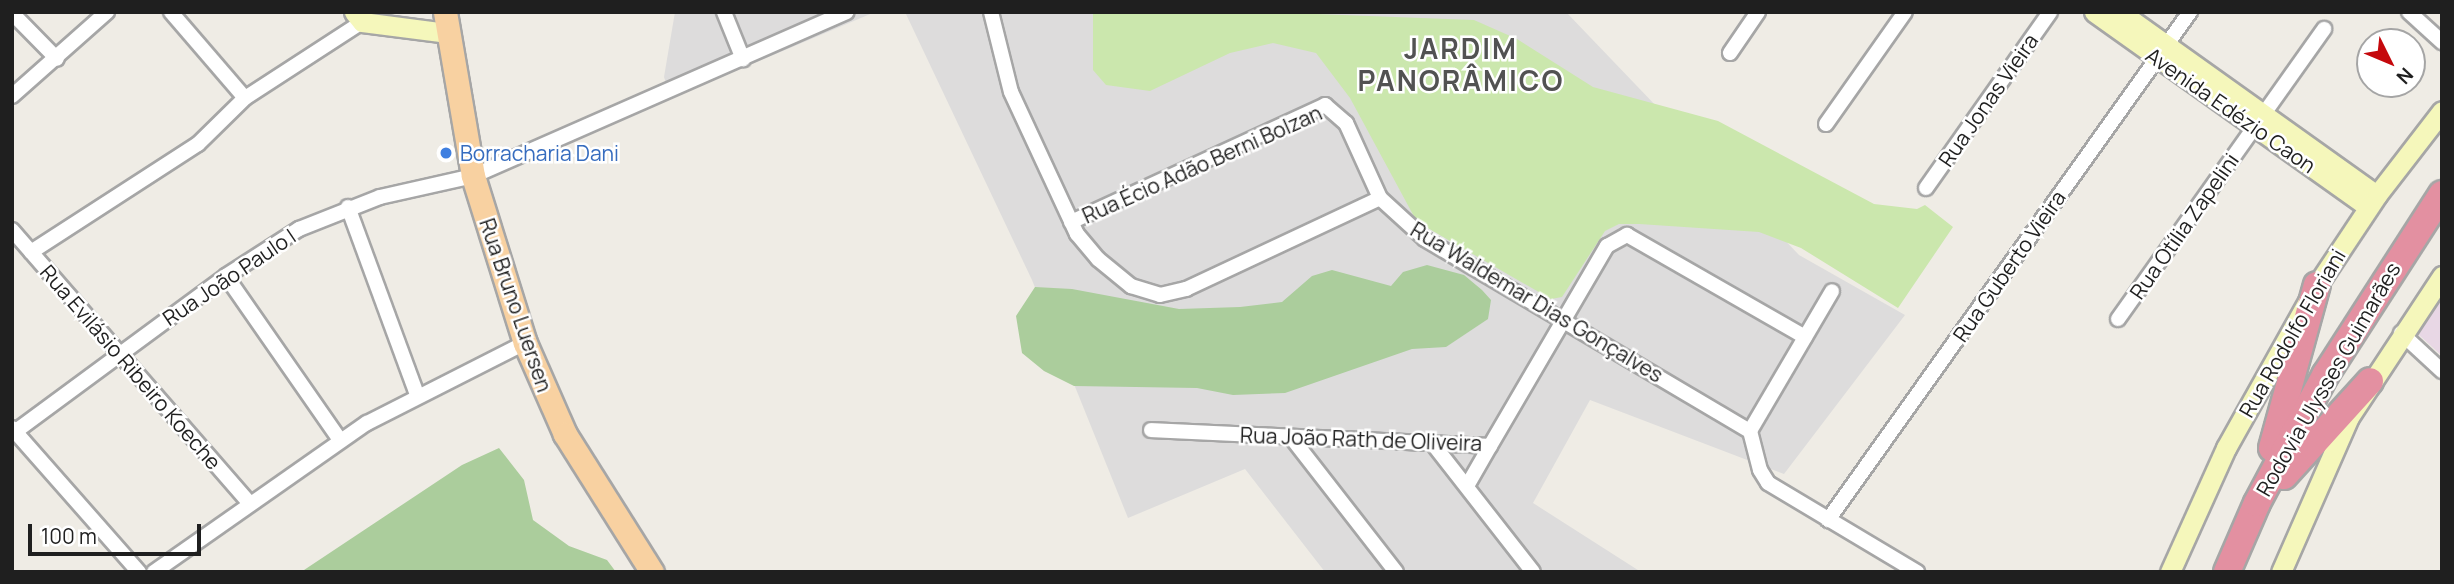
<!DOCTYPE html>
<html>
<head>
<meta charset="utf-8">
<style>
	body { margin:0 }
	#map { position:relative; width:2454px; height:584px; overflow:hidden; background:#efece5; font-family:Manrope,sans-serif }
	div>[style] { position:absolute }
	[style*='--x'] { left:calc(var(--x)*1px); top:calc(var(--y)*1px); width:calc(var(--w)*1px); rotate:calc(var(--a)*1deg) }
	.residential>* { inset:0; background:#dddcdc }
	.industrial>* { inset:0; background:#e8d7e5 }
	.grass>* { inset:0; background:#cbe7ad }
	.forest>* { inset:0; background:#abcd9c }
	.roads { filter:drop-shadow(2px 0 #a6a6a6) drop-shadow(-2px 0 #a6a6a6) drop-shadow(0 2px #a6a6a6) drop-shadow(0 -2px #a6a6a6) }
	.street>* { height:14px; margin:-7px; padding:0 7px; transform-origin:7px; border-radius:7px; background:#fff }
	.secondary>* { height:19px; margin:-9.5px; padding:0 9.5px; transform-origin:9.5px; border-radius:9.5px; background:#f5f7bb }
	.primary>* { height:23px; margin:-11.5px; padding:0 11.5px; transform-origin:11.5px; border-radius:11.5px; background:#f8d1a1 }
	.highway>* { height:26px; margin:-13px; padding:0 13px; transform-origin:13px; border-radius:13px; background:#e390a1 }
	.dots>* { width:19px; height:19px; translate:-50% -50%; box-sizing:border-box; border:4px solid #fff; border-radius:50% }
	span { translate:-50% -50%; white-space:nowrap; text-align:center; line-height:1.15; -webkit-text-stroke:5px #fff; paint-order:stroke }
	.street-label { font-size:21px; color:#1f1f1f }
	.shop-label { font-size:21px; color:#366cbe }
	.left { translate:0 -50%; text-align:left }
	.district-label { font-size:28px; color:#525252; font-weight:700; letter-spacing:2px }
	.frame { position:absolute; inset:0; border:14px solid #1f1f1f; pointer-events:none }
	.north { position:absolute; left:2356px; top:28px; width:70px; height:70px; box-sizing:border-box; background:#fff; border:2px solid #a5a5a5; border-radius:50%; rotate:133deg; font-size:19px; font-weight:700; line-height:28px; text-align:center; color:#1f1f1f }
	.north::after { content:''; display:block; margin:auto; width:24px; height:32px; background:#c5080c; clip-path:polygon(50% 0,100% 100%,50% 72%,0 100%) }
	.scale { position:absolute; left:28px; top:524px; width:173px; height:32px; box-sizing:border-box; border:4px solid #1f1f1f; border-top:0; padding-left:9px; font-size:21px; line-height:24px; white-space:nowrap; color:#1f1f1f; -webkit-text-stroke:5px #fff; paint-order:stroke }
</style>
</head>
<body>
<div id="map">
	<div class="residential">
		<div style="clip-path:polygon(675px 12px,875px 12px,671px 98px,664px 77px)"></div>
		<div style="clip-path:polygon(905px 12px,1566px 12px,1799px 255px,1905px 315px,1784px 474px,1590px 400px,1533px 503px,1641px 572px,1325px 572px,1245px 469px,1128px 518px,1032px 280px)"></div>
	</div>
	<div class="industrial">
		<div style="clip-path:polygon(2442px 298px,2442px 356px,2418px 334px)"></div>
	</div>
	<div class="grass">
		<div style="clip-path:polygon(1093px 12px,1262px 12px,1474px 20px,1517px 39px,1593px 87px,1718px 121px,1874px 204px,1917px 209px,1925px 205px,1953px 227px,1898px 308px,1801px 248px,1759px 232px,1639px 224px,1619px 224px,1605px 231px,1562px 297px,1551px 299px,1417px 222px,1350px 98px,1316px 53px,1273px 43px,1230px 53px,1150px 91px,1106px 85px,1093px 70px)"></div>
	</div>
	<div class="forest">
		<div style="clip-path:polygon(1427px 265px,1464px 275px,1482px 290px,1491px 300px,1488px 319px,1446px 347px,1412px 349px,1285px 393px,1233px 395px,1197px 388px,1074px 386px,1044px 371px,1022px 353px,1016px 316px,1035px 287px,1072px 289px,1179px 309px,1240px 307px,1282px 302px,1312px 276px,1332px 270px,1391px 286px,1403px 272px)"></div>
		<div style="clip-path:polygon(499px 448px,524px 480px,533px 520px,569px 546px,607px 560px,616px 572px,301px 572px,462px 465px)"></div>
	</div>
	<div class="roads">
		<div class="street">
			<div style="--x:171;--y:12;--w:113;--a:49.3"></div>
			<div style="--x:724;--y:12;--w:51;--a:68"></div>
			<div style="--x:991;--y:12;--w:82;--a:76"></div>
			<div style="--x:1011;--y:92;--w:157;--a:65.1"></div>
			<div style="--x:1077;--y:234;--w:33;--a:50"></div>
			<div style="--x:1098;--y:259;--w:43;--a:39.3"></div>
			<div style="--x:1131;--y:286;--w:30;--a:17"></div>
			<div style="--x:1160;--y:295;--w:27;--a:-13"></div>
			<div style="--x:1186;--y:289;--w:214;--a:-25.1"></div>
			<div style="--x:2409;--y:12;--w:45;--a:42.3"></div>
			<div style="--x:12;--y:13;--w:64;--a:45.6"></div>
			<div style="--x:1730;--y:53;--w:50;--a:-55.7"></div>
			<div style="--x:12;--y:96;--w:127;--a:-41.5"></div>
			<div style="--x:1826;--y:124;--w:137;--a:-54.8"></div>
			<div style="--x:1926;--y:188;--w:215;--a:-54.8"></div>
			<div style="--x:348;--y:207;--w:200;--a:69.8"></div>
			<div style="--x:1071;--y:222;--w:280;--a:-24.7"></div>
			<div style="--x:1325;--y:105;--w:28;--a:41"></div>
			<div style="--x:1346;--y:123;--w:82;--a:65.6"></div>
			<div style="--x:1380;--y:198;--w:61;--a:42.3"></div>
			<div style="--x:1425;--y:239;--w:377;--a:30.6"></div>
			<div style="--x:12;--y:230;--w:363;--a:49"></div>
			<div style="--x:31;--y:252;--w:199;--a:-32.9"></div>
			<div style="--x:198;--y:144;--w:66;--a:-44.4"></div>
			<div style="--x:245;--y:98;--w:140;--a:-33"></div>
			<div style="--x:226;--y:276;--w:200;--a:55.2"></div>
			<div style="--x:2118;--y:319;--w:356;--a:-54.6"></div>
			<div style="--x:2401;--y:333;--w:56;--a:42.8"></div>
			<div style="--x:12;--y:428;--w:192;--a:48.6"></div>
			<div style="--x:1151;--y:430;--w:339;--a:2.7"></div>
			<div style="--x:1490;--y:446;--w:232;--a:-59.7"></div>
			<div style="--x:1607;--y:246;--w:23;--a:-29"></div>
			<div style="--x:1627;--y:235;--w:205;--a:29.8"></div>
			<div style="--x:1750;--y:431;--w:40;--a:75.6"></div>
			<div style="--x:1760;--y:470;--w:15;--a:58"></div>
			<div style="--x:1768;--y:483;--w:174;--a:30.9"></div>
			<div style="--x:1750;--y:431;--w:162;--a:-59.6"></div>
			<div style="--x:12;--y:434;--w:266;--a:-36.4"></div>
			<div style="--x:226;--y:276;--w:87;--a:-32.8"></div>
			<div style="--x:299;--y:229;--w:87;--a:-21.6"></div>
			<div style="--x:380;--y:197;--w:95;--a:-12.7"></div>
			<div style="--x:473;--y:176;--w:408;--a:-23.7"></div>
			<div style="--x:1291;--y:437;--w:171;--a:52.1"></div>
			<div style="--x:1433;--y:444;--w:162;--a:52"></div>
			<div style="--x:1467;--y:486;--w:46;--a:-60.1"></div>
			<div style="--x:1828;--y:520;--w:624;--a:-54.53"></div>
			<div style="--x:154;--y:572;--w:260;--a:-35"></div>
			<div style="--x:367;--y:423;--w:177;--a:-26.9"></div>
		</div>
		<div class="secondary">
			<div style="--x:354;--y:12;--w:13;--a:51"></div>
			<div style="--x:362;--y:22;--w:87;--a:7.3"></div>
			<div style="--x:2094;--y:12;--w:336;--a:35.4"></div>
			<div style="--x:2120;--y:12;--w:315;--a:35.5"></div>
			<div style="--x:2170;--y:572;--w:136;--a:-65.7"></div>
			<div style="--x:2226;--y:448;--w:187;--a:-60.8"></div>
			<div style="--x:2317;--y:285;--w:108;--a:-56.3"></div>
			<div style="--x:2377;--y:195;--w:106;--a:-52.3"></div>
			<div style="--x:2281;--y:572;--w:169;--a:-66.3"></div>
			<div style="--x:2349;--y:417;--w:169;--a:-56.6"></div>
		</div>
		<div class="primary">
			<div style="--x:445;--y:12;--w:166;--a:80.3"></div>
			<div style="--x:473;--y:176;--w:175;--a:72.7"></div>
			<div style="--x:525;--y:343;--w:99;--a:66.3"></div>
			<div style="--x:565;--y:434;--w:163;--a:57.8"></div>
		</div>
		<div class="highway">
			<div style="--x:2272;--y:448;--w:169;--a:-74.6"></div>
			<div style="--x:2284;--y:476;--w:128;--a:-47.8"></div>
			<div style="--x:2227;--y:572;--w:75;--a:-66.5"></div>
			<div style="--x:2257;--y:503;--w:146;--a:-61.9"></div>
			<div style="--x:2326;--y:374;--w:214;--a:-57.2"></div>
		</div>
	</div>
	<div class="dots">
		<div style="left:446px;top:153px;background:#3f7fe0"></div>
	</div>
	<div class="street-label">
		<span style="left:1988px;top:100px;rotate:-55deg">Rua Jonas Vieira</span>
		<span style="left:2231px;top:110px;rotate:35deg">Avenida Edézio Caon</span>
		<span style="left:1202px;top:164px;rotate:-24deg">Rua Écio Adão Berni Bolzan</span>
		<span style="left:2184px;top:226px;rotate:-55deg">Rua Otília Zapelini</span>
		<span style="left:2009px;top:266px;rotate:-55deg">Rua Guberto Vieira</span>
		<span style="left:229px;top:277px;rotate:-34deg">Rua João Paulo I</span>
		<span style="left:1537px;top:302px;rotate:31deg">Rua Waldemar Dias Gonçalves</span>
		<span style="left:516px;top:305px;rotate:71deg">Rua Bruno Luersen</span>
		<span style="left:2292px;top:333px;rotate:-60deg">Rua Rodolfo Floriani</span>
		<span style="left:131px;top:367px;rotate:49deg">Rua Evilásio Ribeiro Koeche</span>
		<span style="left:2328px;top:379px;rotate:-60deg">Rodovia Ulysses Guimarães</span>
		<span style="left:1361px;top:439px;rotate:2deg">Rua João Rath de Oliveira</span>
	</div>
	<div class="shop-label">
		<span class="left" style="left:460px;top:153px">Borracharia Dani</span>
	</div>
	<div class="district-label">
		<span style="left:1461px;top:64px">JARDIM<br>PANORÂMICO</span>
	</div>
	<div class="frame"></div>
	<div class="north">N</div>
	<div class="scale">100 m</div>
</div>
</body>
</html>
